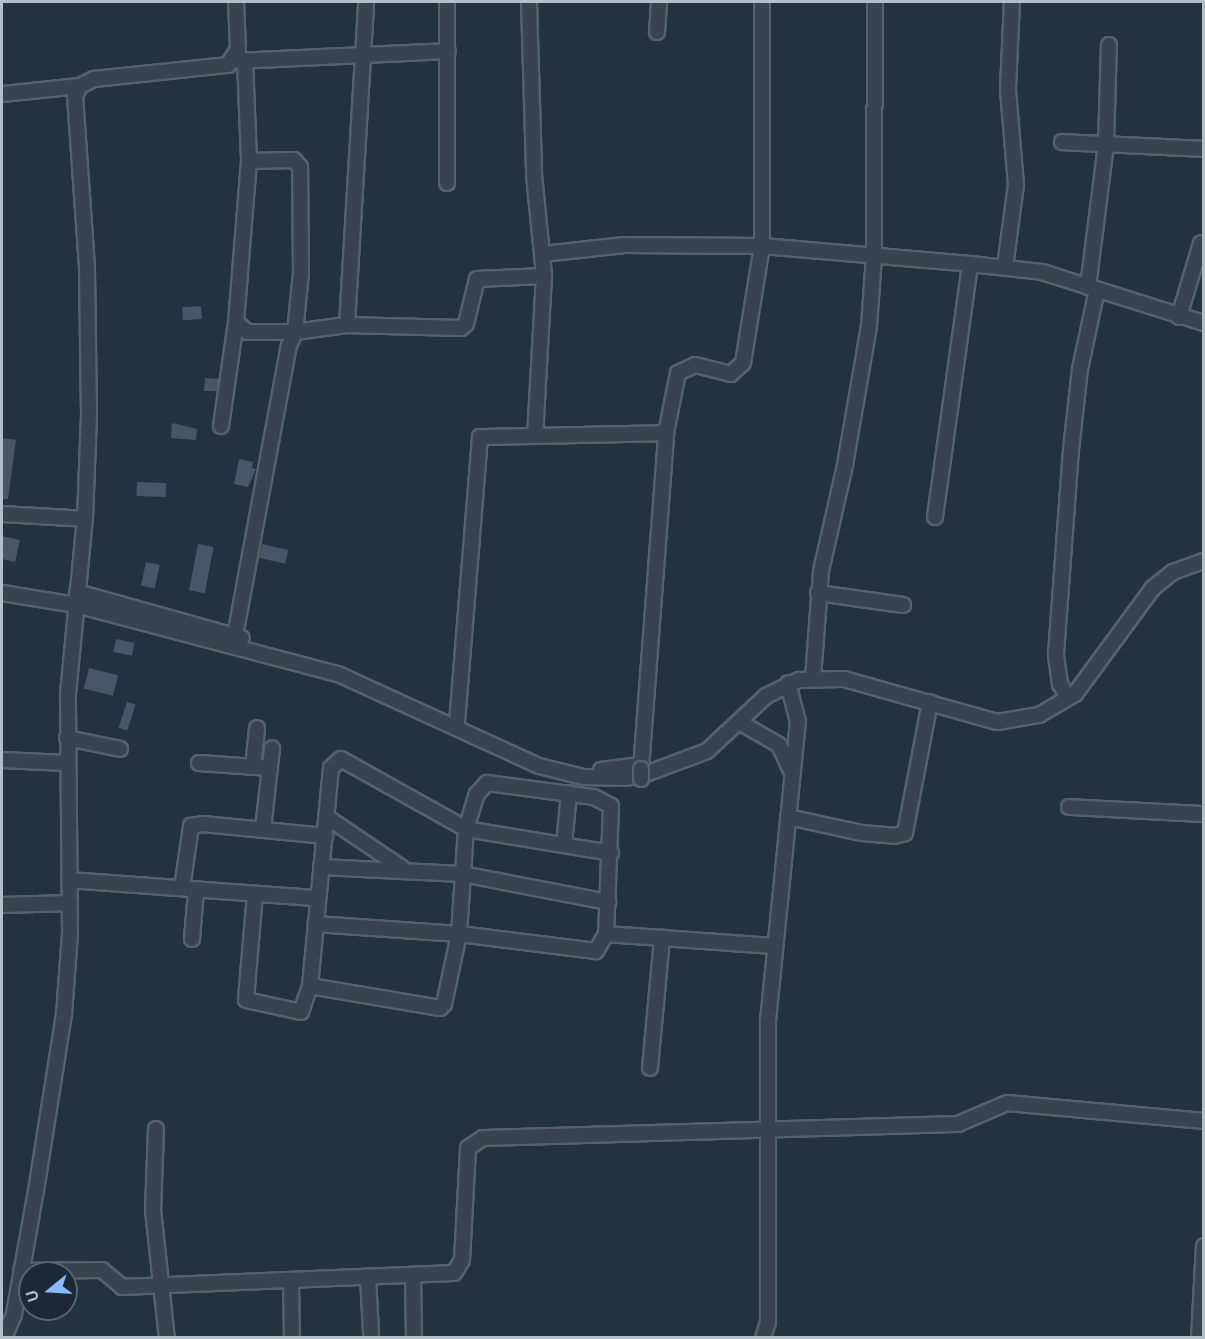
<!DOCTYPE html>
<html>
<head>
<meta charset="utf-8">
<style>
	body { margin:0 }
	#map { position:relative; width:1205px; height:1339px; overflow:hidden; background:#233241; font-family:"DM Sans",sans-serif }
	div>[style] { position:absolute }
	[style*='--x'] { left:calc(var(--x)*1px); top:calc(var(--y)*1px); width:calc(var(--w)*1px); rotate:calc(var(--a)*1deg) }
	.building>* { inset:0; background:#475768; transform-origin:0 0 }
	.roads { filter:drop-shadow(2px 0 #56616e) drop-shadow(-2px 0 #56616e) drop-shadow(0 2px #56616e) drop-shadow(0 -2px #56616e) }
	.minor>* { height:14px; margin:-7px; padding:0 7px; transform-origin:7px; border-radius:7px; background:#384351 }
	.bridges { filter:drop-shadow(2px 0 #56616e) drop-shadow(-2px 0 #56616e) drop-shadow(0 2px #56616e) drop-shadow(0 -2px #56616e) }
	.minor-bridge>* { height:14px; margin:-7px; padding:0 7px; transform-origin:7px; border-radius:7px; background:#384351 }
	span { translate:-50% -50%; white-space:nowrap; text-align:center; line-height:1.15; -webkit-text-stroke:4.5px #1d2836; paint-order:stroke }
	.frame { position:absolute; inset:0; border:3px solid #b4becb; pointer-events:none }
	.north { position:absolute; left:18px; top:1261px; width:60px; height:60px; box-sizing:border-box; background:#1d2836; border:2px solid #596472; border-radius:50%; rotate:252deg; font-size:16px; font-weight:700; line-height:24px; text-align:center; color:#b4becb }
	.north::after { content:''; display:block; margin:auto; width:21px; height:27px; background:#86baff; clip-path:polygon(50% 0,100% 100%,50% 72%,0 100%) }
</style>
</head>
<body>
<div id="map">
	<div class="building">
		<div style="left:201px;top:306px;width:13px;height:19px;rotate:86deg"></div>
		<div style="clip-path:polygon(205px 378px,219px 379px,217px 391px,204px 391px)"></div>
		<div style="clip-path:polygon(172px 423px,197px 429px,196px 440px,171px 438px)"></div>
		<div style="clip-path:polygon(2px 438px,16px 440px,8px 499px,2px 499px)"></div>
		<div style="clip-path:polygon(239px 459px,253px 462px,252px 468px,256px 469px,248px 487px,234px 484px)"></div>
		<div style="left:137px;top:482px;width:29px;height:14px;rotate:2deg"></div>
		<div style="clip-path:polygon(2px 536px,20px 540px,15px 562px,2px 559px)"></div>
		<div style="left:198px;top:544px;width:16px;height:47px;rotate:11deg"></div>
		<div style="left:262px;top:544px;width:27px;height:14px;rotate:13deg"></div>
		<div style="left:146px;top:562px;width:14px;height:24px;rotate:12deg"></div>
		<div style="left:116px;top:639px;width:19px;height:13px;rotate:12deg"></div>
		<div style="left:89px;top:668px;width:30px;height:21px;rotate:14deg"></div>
		<div style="left:127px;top:702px;width:9px;height:27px;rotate:18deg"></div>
	</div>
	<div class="roads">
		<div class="minor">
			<div style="--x:447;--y:2;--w:181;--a:90"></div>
			<div style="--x:529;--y:2;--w:173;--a:88.3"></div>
			<div style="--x:534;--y:175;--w:101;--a:84.3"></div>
			<div style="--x:544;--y:276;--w:159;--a:93.2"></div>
			<div style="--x:657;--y:32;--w:30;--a:-86"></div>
			<div style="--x:245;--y:60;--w:101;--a:87.7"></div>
			<div style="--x:249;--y:161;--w:162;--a:94.6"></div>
			<div style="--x:236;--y:322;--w:15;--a:42"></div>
			<div style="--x:247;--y:332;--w:48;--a:0"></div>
			<div style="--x:295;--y:332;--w:59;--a:-84.2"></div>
			<div style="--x:301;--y:273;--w:106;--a:-90.5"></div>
			<div style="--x:300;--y:167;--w:9;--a:-131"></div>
			<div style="--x:294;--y:160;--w:45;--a:178.7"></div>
			<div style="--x:238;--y:61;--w:210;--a:-2.7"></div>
			<div style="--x:2;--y:94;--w:78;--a:-5.9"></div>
			<div style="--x:1062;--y:142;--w:142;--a:2.8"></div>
			<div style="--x:543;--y:254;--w:82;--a:-6.3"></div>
			<div style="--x:625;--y:245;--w:137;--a:0.4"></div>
			<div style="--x:762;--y:246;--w:209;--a:4.9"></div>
			<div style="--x:970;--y:264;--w:72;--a:6.3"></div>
			<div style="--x:1042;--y:272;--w:170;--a:17.5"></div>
			<div style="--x:1005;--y:267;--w:83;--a:-82.4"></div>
			<div style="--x:1016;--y:185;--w:96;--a:-94.8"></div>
			<div style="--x:1008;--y:89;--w:87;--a:-87.4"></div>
			<div style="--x:1088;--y:287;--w:144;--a:-82.8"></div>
			<div style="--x:1106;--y:144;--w:99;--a:-88.3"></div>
			<div style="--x:1179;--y:317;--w:77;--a:-73.4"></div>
			<div style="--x:347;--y:325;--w:324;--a:-86.6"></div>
			<div style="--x:221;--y:426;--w:105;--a:-81.8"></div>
			<div style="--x:2;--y:514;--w:83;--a:3.4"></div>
			<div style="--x:935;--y:517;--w:255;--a:-82.1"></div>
			<div style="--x:77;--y:592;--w:171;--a:15.6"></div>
			<div style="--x:2;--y:593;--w:75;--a:9.2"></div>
			<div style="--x:76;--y:605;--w:271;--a:14.8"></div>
			<div style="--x:338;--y:674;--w:221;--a:24.6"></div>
			<div style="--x:539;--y:766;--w:45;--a:14"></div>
			<div style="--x:583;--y:777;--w:42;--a:1.4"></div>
			<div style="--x:625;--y:778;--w:18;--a:-9"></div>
			<div style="--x:643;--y:775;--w:68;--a:-20.6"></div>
			<div style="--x:707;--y:751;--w:81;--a:-43"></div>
			<div style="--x:766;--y:696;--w:37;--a:-26"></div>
			<div style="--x:799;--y:680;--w:45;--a:-1.3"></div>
			<div style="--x:844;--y:679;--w:159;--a:15.7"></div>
			<div style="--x:997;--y:722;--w:43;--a:-9.5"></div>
			<div style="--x:1039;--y:715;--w:42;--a:-30.3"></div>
			<div style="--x:1075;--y:694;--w:132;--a:-53.7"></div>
			<div style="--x:1153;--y:588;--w:26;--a:-39"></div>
			<div style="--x:1173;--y:572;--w:33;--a:-20"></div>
			<div style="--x:818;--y:593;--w:86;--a:8"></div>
			<div style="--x:235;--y:636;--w:295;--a:-79.5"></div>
			<div style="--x:289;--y:346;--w:15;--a:-67"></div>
			<div style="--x:295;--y:332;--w:52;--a:-7.7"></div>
			<div style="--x:347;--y:325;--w:114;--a:1.5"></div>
			<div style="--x:461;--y:328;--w:6;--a:-39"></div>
			<div style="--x:466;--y:324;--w:46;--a:-76.3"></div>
			<div style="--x:477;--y:279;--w:67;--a:-2.6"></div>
			<div style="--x:813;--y:678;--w:107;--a:-85.7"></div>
			<div style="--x:821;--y:571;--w:109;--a:-77.2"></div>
			<div style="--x:845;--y:465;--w:141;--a:-80.2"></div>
			<div style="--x:869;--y:326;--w:69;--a:-85.9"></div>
			<div style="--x:874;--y:257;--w:255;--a:-89.8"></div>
			<div style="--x:1075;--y:694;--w:9;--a:180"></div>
			<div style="--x:1066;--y:694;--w:12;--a:-121"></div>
			<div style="--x:1060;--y:684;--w:30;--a:-98"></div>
			<div style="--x:1056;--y:654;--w:205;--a:-85.8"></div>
			<div style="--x:1071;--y:450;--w:81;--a:-83.7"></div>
			<div style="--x:1080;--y:369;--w:81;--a:-77.9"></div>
			<div style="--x:457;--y:723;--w:287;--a:-85.4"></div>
			<div style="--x:480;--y:437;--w:186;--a:-1.2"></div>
			<div style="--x:741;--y:723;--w:44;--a:30.1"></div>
			<div style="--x:779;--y:745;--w:29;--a:65"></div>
			<div style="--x:67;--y:738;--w:54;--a:11.7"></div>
			<div style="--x:2;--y:760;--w:64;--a:2.7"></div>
			<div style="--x:199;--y:763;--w:71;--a:4"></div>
			<div style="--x:253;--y:767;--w:39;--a:-84"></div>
			<div style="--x:641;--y:769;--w:337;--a:-85.7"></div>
			<div style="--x:666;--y:433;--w:61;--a:-78.7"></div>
			<div style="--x:678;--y:373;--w:19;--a:-25"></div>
			<div style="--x:695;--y:365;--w:37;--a:14"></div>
			<div style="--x:731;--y:374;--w:16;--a:-43"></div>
			<div style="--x:743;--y:363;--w:119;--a:-80.8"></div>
			<div style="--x:762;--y:246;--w:244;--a:-90"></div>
			<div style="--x:601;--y:770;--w:40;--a:-7.1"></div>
			<div style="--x:487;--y:783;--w:108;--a:7.5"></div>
			<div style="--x:594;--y:797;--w:19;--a:28"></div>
			<div style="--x:611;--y:806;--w:128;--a:92.2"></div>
			<div style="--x:606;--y:934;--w:20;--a:120"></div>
			<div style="--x:596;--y:951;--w:138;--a:-172.9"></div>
			<div style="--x:459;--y:934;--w:105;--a:-86.2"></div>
			<div style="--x:466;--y:829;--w:37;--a:-73"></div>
			<div style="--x:477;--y:794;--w:15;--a:-48"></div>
			<div style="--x:1069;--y:807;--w:135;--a:3"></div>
			<div style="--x:788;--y:817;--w:76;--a:12.2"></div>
			<div style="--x:862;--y:833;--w:32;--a:5"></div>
			<div style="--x:894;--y:836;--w:11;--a:-15"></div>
			<div style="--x:905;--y:833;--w:133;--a:-79.2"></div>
			<div style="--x:328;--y:818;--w:89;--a:34"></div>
			<div style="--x:263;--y:829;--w:81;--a:-83.6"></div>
			<div style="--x:564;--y:845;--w:52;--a:-84.5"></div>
			<div style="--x:321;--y:867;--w:141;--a:2.8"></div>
			<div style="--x:462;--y:874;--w:149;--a:10.9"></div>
			<div style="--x:69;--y:880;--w:249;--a:4.2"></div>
			<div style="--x:182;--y:888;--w:63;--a:-81.7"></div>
			<div style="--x:191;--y:826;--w:12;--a:-9"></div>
			<div style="--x:203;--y:824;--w:123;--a:5.6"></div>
			<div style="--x:255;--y:894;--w:106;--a:94.9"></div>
			<div style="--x:246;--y:1000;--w:56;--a:12.3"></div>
			<div style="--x:301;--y:1012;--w:28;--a:-71"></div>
			<div style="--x:310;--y:986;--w:219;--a:-84.5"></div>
			<div style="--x:331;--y:768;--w:13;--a:-42"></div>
			<div style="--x:341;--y:759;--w:143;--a:29.2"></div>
			<div style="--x:466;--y:829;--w:147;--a:9.4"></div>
			<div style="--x:2;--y:905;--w:68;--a:-1.7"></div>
			<div style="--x:606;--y:934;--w:168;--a:4.1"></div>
			<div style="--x:192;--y:939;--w:49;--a:-85.3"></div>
			<div style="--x:310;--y:986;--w:132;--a:9.6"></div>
			<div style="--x:440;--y:1008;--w:6;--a:-45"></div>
			<div style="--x:444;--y:1004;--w:72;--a:-77.9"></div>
			<div style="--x:459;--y:934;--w:144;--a:-176"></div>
			<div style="--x:650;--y:1068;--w:131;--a:-84.7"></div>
			<div style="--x:156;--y:1129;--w:81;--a:92.1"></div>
			<div style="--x:153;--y:1210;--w:129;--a:83.8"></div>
			<div style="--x:21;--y:1271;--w:81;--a:-0.7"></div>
			<div style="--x:102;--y:1270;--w:26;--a:40"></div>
			<div style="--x:122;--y:1287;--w:332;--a:-2.4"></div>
			<div style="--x:454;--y:1273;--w:15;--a:-58"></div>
			<div style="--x:462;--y:1260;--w:112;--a:-86.9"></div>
			<div style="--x:468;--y:1148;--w:18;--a:-34"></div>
			<div style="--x:483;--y:1138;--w:475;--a:-1.7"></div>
			<div style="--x:958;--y:1124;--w:53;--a:-23.2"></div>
			<div style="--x:1007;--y:1103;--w:198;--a:5.2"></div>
			<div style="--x:413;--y:1276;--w:62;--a:89.1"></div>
			<div style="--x:368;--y:1277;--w:56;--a:86.9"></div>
			<div style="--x:291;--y:1281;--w:57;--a:89"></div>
			<div style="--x:4;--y:1338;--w:26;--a:-67"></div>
			<div style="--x:14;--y:1314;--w:125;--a:-79.9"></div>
			<div style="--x:36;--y:1191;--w:178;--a:-81"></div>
			<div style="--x:64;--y:1015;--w:82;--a:-85.8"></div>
			<div style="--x:70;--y:933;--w:239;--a:-90.5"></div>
			<div style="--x:68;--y:694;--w:176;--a:-84.5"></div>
			<div style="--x:85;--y:519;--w:105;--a:-87.8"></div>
			<div style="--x:89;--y:414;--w:147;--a:-90.8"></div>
			<div style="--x:87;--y:267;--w:171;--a:-94"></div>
			<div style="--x:75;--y:96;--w:11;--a:-63"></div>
			<div style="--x:80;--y:86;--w:16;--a:-27"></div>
			<div style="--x:94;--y:79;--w:135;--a:-6"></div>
			<div style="--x:228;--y:65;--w:19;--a:-58"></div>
			<div style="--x:238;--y:49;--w:47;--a:-92.4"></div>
			<div style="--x:763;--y:1338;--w:17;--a:-73"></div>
			<div style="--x:768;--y:1322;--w:301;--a:-90"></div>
			<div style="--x:768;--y:1021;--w:301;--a:-84.3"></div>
			<div style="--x:798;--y:722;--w:40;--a:-104.4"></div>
			<div style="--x:1199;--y:1338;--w:92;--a:-86.9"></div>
		</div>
	</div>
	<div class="bridges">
		<div class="minor-bridge">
			<div style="--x:641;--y:769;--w:10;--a:90"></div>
		</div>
	</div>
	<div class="frame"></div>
	<div class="north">U</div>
</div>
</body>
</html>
